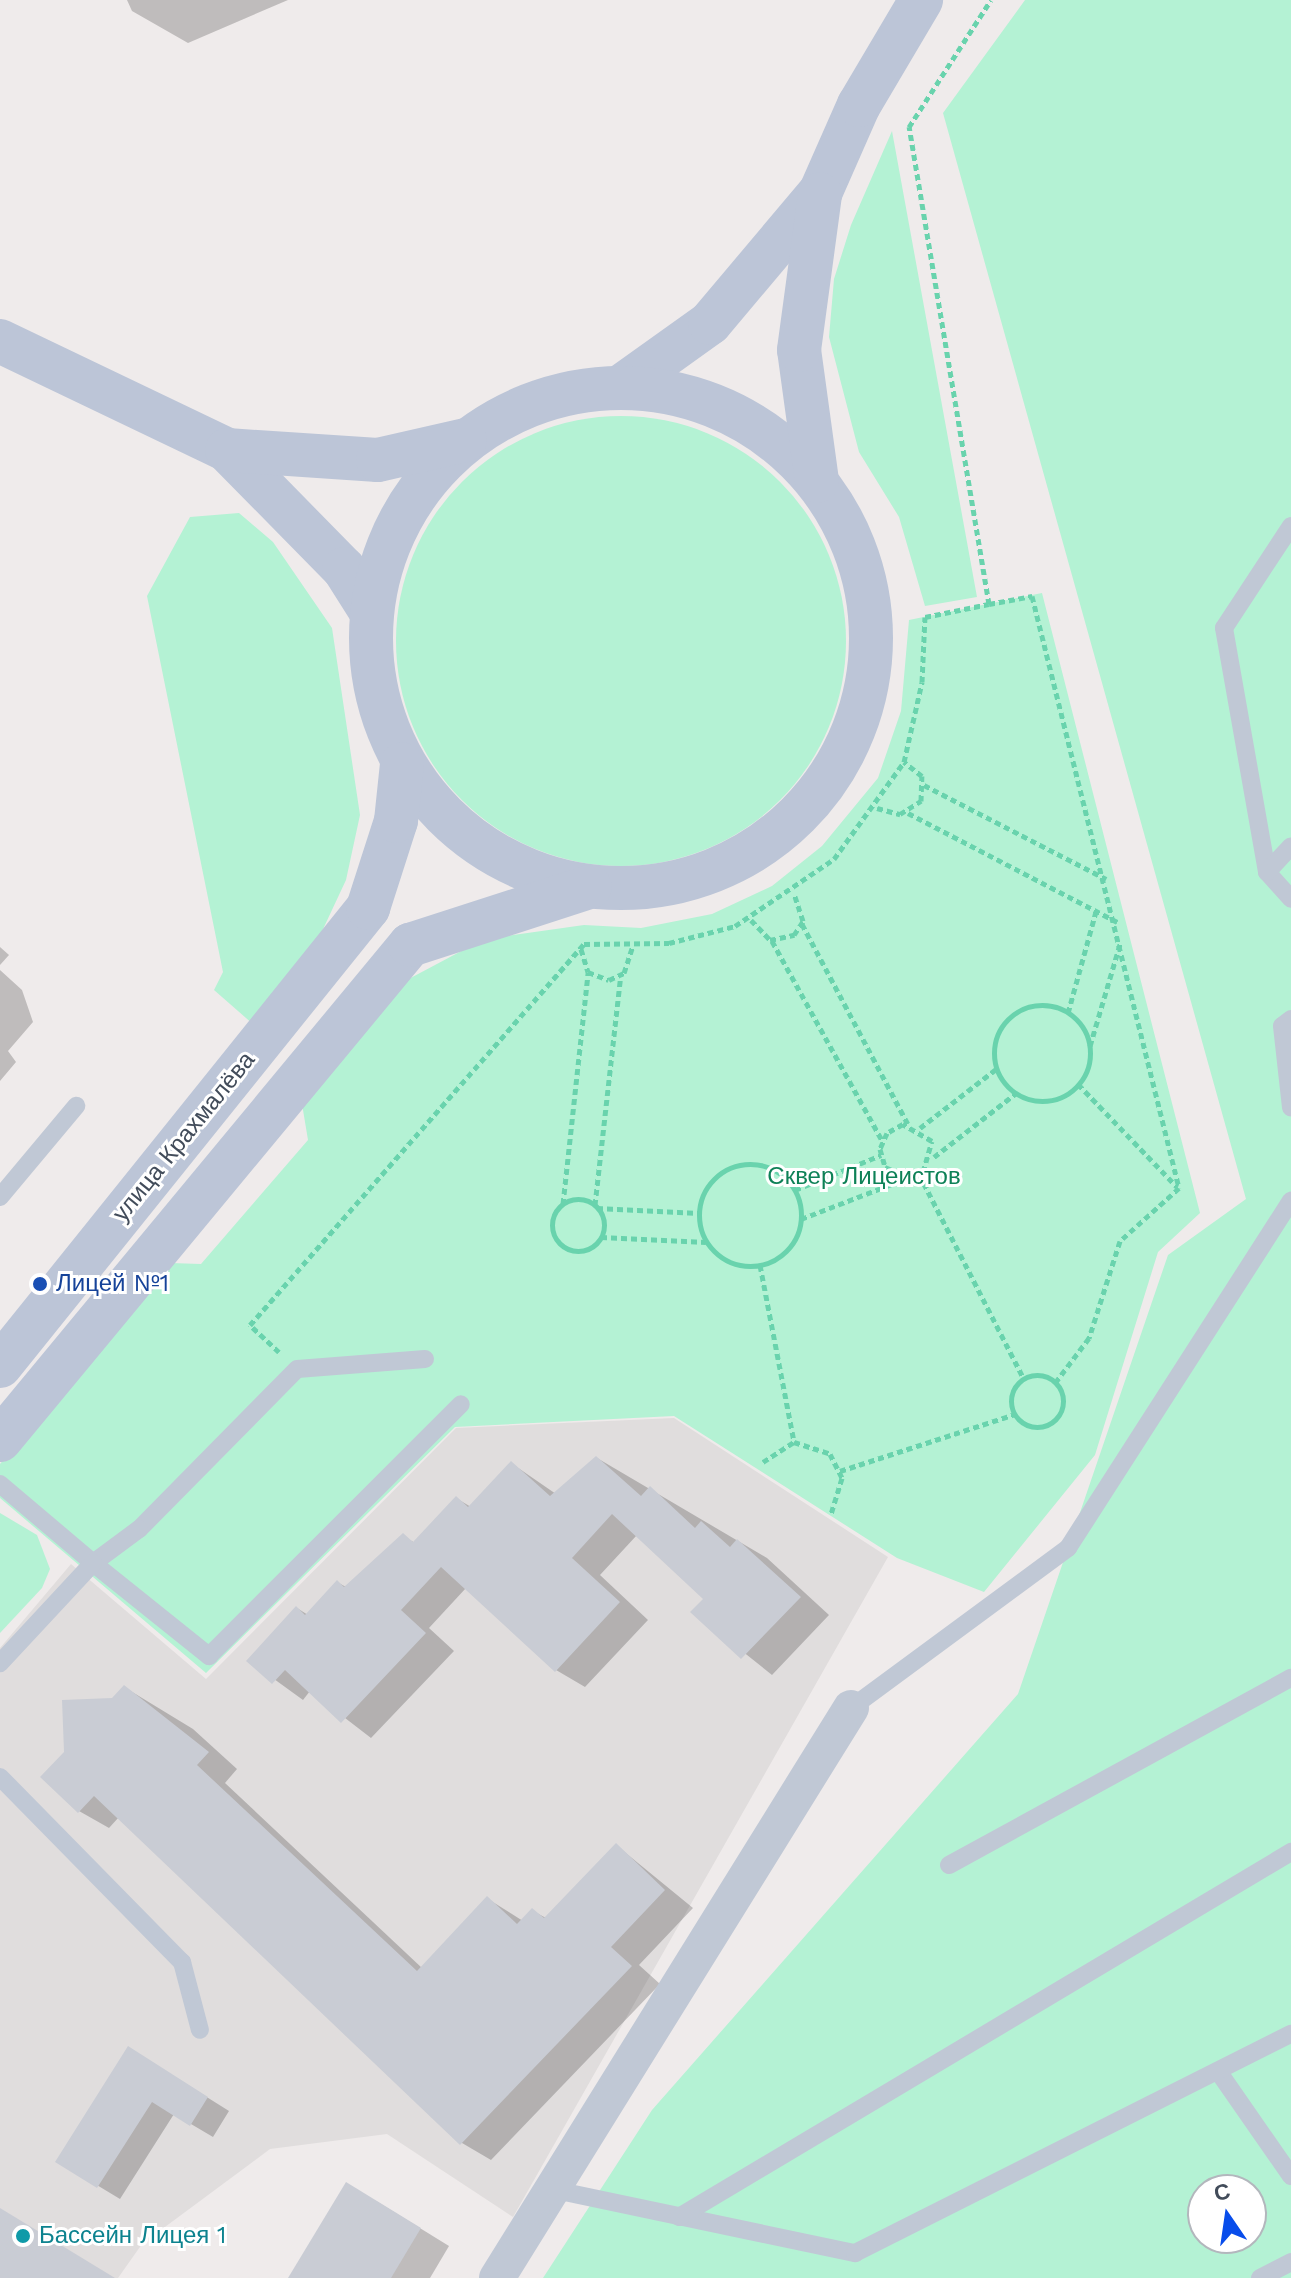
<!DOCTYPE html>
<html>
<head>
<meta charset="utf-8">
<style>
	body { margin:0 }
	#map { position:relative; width:1291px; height:2278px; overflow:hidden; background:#efebeb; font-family:"Work Sans",sans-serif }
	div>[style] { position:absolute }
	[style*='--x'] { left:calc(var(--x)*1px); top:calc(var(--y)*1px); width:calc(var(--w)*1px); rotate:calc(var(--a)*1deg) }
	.education>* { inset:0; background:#e0dddd }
	.green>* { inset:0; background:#b4f2d4 }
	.round { border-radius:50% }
	.shadow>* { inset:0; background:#0003 }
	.building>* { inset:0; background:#c9ccd4 }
	.path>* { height:5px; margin-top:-2.5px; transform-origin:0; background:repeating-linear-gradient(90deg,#69d3ad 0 6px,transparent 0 10px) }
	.path>.ring { margin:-2.5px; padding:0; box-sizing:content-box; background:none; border:5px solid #69d3ad; border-radius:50% }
	.lane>* { height:18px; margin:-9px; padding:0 9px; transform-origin:9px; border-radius:9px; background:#c0c8d5 }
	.street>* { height:36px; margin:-18px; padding:0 18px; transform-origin:18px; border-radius:18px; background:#c0c8d5 }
	.secondary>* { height:44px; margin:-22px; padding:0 22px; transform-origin:22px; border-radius:22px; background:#bcc5d7 }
	.secondary>.ring { margin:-22px; padding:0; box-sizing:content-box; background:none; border:44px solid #bcc5d7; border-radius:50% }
	.dots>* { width:22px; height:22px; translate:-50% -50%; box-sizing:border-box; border:4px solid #fff; border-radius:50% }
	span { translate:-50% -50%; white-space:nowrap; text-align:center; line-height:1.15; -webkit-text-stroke:6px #fff; paint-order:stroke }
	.street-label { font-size:24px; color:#424c5a }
	.park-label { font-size:24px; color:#0e8157 }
	.transit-label { font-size:24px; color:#164399 }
	.left { translate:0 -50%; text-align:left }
	.culture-label { font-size:24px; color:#0d838f }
	.north { position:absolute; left:1187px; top:2174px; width:80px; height:80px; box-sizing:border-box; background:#fff; border:2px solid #b3b7bd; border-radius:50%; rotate:347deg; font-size:22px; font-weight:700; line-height:32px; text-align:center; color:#424c5a }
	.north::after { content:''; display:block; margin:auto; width:28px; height:36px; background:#084deb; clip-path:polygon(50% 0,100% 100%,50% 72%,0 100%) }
</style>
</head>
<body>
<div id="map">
	<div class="education">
		<div style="clip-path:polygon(674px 1418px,888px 1557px,513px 2217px,387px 2134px,270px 2149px,142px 2244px,118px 2278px,0 2278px,0 1648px,71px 1564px,206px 1679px,456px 1428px)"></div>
	</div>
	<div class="green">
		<div style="clip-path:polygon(evenodd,1025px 0,1291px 0,1291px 2278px,543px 2278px,652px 2110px,1018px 1694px,1168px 1255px,1246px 1199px,943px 113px,1025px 0,1203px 2190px,1251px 2190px,1251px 2238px,1203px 2238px,1203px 2190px)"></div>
		<div style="clip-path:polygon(892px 131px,977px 597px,925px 606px,899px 517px,859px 452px,829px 337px,834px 279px,851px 225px)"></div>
		<div class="round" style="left:396px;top:416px;width:450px;height:450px"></div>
		<div style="clip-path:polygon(239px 513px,273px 542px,332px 628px,360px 815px,346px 880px,317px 942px,254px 1025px,214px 990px,223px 972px,147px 596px,190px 517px)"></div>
		<div style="clip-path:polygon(1042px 593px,1200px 1213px,1158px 1252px,1095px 1455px,984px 1592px,897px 1558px,674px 1416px,455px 1427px,206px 1673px,0 1498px,0 1464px,170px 1263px,201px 1264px,308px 1140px,301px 1098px,403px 982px,484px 939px,584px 925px,641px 928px,712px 914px,772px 886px,822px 846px,878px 778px,901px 711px,909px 620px)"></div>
		<div style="clip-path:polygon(0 1513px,37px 1535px,50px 1569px,42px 1588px,0 1633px)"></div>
	</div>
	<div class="shadow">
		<div style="clip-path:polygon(127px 0,288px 0,188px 43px,132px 11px)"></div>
		<div style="clip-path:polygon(0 947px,9px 955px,0 965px)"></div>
		<div style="clip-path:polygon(0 970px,22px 990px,33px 1022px,8px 1051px,16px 1062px,0 1081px)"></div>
		<div style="clip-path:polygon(597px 1458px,767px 1558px,829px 1615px,772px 1675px,693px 1612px,706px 1599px,637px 1535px,600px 1575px,648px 1620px,585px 1687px,556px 1670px,466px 1588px,429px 1628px,454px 1651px,371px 1738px,310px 1691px,303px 1700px,249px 1661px,297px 1608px,308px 1615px,337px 1582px,346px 1587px,403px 1536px,415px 1543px,456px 1498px,471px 1507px,511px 1463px,556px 1494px)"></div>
		<div style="clip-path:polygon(124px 1687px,193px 1729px,237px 1769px,225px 1783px,422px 1968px,488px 1899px,523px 1921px,533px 1911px,546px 1918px,616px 1845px,693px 1908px,639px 1965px,660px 1984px,491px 2160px,462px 2143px,119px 1817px,109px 1828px,79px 1811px,112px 1700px)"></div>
		<div style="clip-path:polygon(151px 2062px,229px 2111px,213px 2137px,174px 2114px,120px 2199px,57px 2161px)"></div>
		<div style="clip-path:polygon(376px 2201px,449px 2246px,430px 2278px,290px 2278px)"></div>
	</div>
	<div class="building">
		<div style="clip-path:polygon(596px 1456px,641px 1496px,650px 1486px,695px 1528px,701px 1521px,730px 1547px,737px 1539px,801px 1597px,741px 1659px,690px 1612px,703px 1599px,612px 1514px,572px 1558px,620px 1602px,555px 1672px,441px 1567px,401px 1610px,426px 1633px,341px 1723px,285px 1670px,272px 1684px,246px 1661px,296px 1606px,305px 1615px,337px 1580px,344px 1587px,403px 1533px,413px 1542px,456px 1496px,468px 1507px,511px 1461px,550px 1496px)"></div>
		<div style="clip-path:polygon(124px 1685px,209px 1752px,197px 1765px,417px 1971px,487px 1896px,517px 1924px,532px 1908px,544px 1918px,616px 1843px,665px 1890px,611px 1947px,632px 1966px,460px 2145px,94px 1796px,78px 1813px,40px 1777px,64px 1752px,62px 1700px,112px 1698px)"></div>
		<div style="clip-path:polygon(128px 2046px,208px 2097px,190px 2126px,152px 2102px,97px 2188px,55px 2162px)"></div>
		<div style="clip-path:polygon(346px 2182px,421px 2228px,391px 2278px,288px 2278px)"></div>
		<div style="clip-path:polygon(0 2208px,115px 2278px,0 2278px)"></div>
	</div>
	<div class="path">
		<div style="--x:989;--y:604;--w:44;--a:-10.5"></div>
		<div style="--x:1032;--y:596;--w:610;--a:76.05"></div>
		<div style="--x:1179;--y:1188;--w:79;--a:138.1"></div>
		<div style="--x:1120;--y:1241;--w:102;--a:107.7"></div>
		<div style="--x:1089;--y:1338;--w:56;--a:127.1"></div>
		<div style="--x:924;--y:785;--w:205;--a:27.3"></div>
		<div style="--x:877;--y:808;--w:24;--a:15"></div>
		<div style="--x:900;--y:814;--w:25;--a:-32"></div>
		<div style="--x:921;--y:801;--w:25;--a:-88"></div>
		<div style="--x:922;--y:776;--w:23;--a:-142"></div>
		<div style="--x:908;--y:813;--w:236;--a:27.5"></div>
		<div style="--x:751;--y:920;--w:28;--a:46"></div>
		<div style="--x:770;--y:940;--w:25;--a:-12"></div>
		<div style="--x:794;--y:935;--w:17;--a:-57"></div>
		<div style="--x:803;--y:921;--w:29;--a:-108"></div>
		<div style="--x:802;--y:924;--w:226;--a:62.1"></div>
		<div style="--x:772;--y:941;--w:227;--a:61.1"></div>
		<div style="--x:581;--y:949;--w:24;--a:73"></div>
		<div style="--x:588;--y:972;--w:22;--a:21"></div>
		<div style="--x:609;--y:980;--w:17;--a:-25"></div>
		<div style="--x:624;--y:973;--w:28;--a:-72"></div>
		<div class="ring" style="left:994px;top:1005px;width:91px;height:91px"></div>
		<div style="--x:1068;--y:1013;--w:106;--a:-74.6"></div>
		<div style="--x:1090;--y:1046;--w:109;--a:-73.6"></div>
		<div style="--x:1078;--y:1084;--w:143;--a:46.1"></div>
		<div style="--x:920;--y:1128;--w:96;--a:-37.8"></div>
		<div style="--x:934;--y:1157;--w:103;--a:-37.9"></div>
		<div class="ring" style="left:699px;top:1164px;width:97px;height:97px"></div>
		<div style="--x:919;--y:1174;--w:230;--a:62.9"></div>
		<div style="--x:795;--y:1190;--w:93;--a:-22.1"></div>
		<div class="ring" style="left:552px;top:1199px;width:47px;height:47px"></div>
		<div style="--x:563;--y:1204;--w:233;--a:-83.8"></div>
		<div style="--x:595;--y:1205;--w:231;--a:-83.6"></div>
		<div style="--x:597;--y:1208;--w:102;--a:2.8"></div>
		<div style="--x:801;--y:1219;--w:131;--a:-21.1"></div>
		<div style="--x:923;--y:1172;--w:32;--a:-74"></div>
		<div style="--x:932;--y:1141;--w:34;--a:-150"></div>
		<div style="--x:903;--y:1124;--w:18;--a:151"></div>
		<div style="--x:887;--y:1133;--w:17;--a:114"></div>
		<div style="--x:880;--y:1149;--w:19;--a:74"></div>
		<div style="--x:885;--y:1167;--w:25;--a:23"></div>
		<div style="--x:601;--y:1237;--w:105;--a:2.7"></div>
		<div style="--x:760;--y:1265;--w:180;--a:79.1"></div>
		<div style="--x:279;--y:1352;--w:40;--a:-137"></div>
		<div style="--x:250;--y:1325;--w:507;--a:-48.76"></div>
		<div style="--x:584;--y:944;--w:85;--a:-0.7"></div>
		<div style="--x:669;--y:943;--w:68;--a:-14.4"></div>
		<div style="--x:735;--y:926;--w:120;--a:-34.1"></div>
		<div style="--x:834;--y:859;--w:120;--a:-54.2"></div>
		<div style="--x:904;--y:762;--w:82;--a:-77.3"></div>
		<div style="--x:922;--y:682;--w:65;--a:-87.4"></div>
		<div style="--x:925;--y:617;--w:65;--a:-11.5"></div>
		<div style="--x:989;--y:604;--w:484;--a:-99.5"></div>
		<div style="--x:909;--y:127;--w:151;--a:-57.2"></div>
		<div class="ring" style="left:1011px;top:1375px;width:47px;height:47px"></div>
		<div style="--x:763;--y:1462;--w:37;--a:-33"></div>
		<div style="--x:794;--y:1442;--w:38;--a:18"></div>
		<div style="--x:830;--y:1454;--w:27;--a:63"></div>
		<div style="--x:842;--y:1478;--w:39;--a:107"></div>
		<div style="--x:840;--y:1471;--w:184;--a:-18"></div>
	</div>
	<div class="lane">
		<div style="--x:1291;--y:526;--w:122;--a:123.3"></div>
		<div style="--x:1224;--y:628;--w:248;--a:80"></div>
		<div style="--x:1267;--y:872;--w:36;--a:48"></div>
		<div style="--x:1267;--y:872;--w:35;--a:-47"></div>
		<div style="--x:1291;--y:1019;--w:11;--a:142"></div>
		<div style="--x:1282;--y:1026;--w:82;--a:83.7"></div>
		<div style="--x:0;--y:1197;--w:119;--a:-50.1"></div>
		<div style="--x:425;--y:1359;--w:128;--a:175.5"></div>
		<div style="--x:297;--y:1369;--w:225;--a:134.6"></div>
		<div style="--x:139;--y:1529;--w:57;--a:143.5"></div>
		<div style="--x:93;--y:1563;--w:149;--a:38.7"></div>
		<div style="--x:209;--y:1656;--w:356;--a:-45"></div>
		<div style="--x:0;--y:1484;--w:122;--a:40.3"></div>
		<div style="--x:93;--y:1563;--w:137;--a:132.9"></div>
		<div style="--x:851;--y:1708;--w:270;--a:-36.4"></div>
		<div style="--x:1068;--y:1548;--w:413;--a:-57.3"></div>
		<div style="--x:0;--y:1777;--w:260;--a:45.5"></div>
		<div style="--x:182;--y:1962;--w:70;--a:75.2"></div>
		<div style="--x:949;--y:1865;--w:390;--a:-28.7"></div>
		<div style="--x:1218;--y:2071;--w:128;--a:55.2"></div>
		<div style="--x:555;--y:2190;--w:307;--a:11.9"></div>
		<div style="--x:855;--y:2253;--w:488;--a:-26.7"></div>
		<div style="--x:679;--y:2217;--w:713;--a:-30.81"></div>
		<div style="--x:1260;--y:2278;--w:35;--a:-27"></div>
	</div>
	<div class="street">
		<div style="--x:497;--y:2278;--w:671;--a:-58.16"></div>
	</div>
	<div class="secondary">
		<div style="--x:0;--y:341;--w:252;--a:25.6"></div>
		<div style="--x:227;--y:450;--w:167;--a:45.5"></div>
		<div style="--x:344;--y:569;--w:49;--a:57.6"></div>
		<div style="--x:622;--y:386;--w:108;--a:-35.6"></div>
		<div style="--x:710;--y:323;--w:172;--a:-49.9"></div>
		<div style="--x:821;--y:191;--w:94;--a:-66.2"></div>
		<div style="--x:859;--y:105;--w:122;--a:-59.4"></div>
		<div class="ring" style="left:371px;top:388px;width:456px;height:456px"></div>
		<div style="--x:227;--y:450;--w:151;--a:3.8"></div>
		<div style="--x:378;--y:460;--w:89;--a:-12.9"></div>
		<div style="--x:817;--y:481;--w:132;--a:-97.8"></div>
		<div style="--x:799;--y:350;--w:157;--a:-82.3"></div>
		<div style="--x:0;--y:1366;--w:588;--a:-51.22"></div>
		<div style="--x:368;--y:908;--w:91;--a:-72.2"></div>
		<div style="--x:396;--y:821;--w:57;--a:-84"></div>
		<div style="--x:0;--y:1440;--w:643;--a:-50.37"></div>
		<div style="--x:410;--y:945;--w:189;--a:-17.9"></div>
	</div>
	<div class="dots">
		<div style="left:40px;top:1284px;background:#1a4fb4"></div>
		<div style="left:23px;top:2236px;background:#0f9aa8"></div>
	</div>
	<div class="street-label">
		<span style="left:184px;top:1137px;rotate:-51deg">улица Крахмалёва</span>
	</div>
	<div class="park-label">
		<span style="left:864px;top:1177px">Сквер Лицеистов</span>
	</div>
	<div class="transit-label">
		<span class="left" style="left:56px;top:1284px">Лицей №1</span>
	</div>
	<div class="culture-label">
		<span class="left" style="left:39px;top:2236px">Бассейн Лицея 1</span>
	</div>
	<div class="north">С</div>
</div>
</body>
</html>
